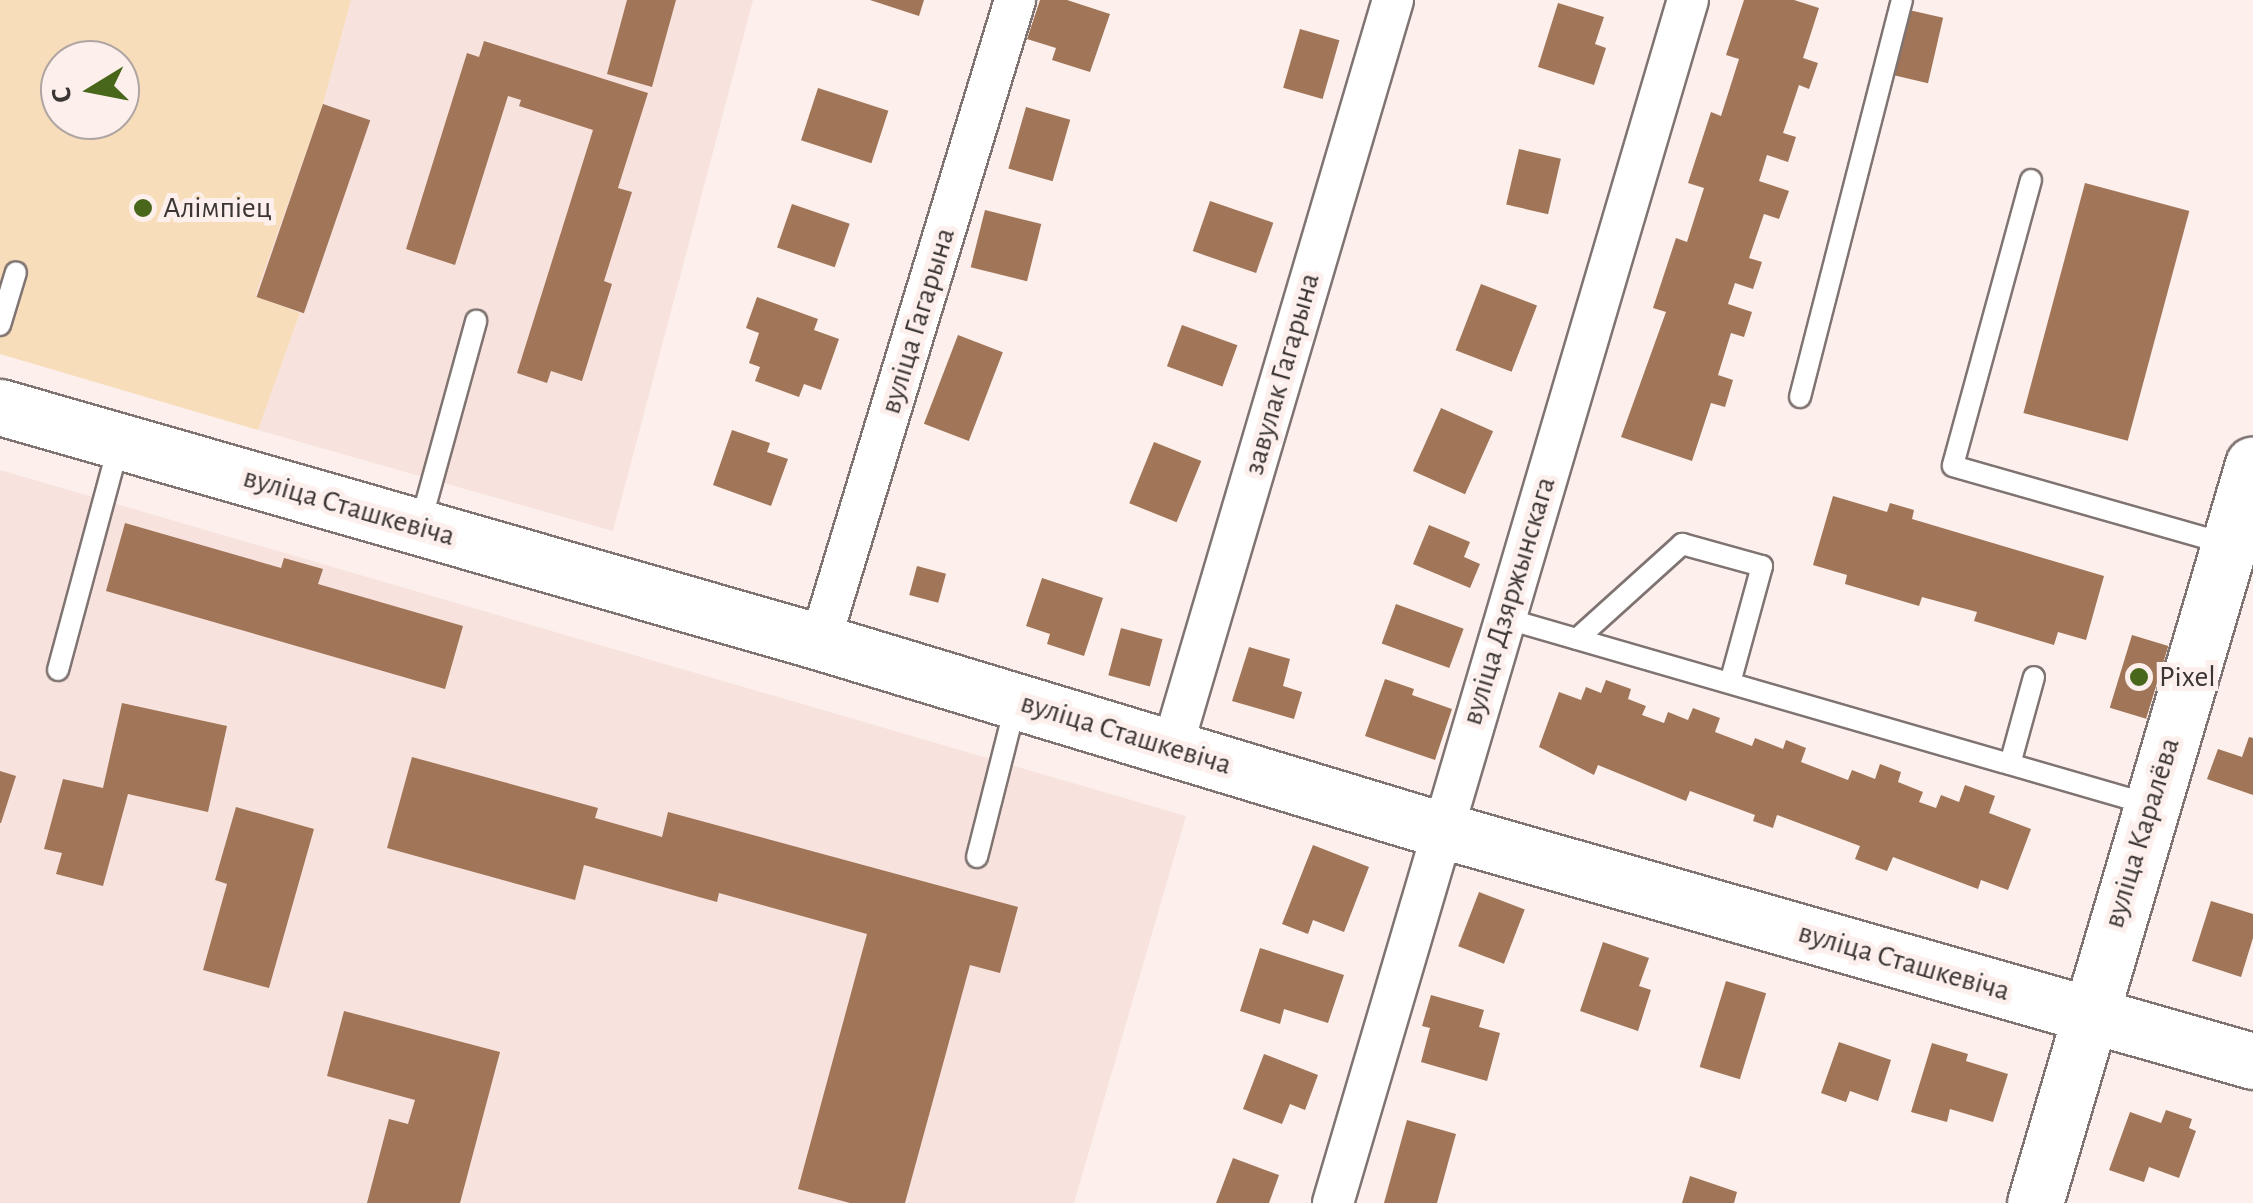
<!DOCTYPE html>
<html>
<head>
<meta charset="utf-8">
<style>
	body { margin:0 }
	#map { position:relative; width:2253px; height:1203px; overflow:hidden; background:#fcefec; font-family:"Alegreya Sans",sans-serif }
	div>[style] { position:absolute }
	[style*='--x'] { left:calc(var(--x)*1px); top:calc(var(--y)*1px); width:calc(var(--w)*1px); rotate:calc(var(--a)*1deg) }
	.built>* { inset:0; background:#f7e2dd }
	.green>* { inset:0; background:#f8ddbb }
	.building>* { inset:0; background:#a17558; transform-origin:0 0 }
	.roads { filter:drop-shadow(2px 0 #7f7471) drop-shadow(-2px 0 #7f7471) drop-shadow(0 2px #7f7471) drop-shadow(0 -2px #7f7471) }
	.lane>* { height:20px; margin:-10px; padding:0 10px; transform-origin:10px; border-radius:10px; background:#fff }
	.street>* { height:40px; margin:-20px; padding:0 20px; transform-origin:20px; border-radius:20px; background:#fff }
	.secondary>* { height:55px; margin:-27.5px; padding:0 27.5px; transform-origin:27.5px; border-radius:27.5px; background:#fff }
	.dots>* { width:28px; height:28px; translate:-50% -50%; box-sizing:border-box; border:5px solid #fcefec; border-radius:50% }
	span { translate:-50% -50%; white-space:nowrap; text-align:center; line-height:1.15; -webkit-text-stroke:10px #fcefec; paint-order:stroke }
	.poi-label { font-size:30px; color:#3b3634 }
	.left { translate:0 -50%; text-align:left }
	.street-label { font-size:30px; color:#3b3634 }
	.north { position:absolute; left:40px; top:40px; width:100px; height:100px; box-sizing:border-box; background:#fcefec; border:2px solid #afa5a2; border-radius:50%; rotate:260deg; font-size:28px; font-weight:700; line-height:40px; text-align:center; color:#3b3634 }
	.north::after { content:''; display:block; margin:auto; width:35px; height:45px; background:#49671b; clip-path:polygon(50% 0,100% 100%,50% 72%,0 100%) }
</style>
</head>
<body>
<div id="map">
	<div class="built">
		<div style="clip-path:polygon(351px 0,753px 0,613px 531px,258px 430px,300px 313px,254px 296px,323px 104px)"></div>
		<div style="clip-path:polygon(0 470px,1186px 816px,1074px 1203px,0 1203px)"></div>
	</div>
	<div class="green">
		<div style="clip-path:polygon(evenodd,0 0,351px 0,323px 104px,255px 296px,300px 313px,258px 430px,0 354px,0 0,60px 60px,120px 60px,120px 120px,60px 120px,60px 60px)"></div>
	</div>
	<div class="building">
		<div style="clip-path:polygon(627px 0,676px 0,652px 87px,607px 74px)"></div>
		<div style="clip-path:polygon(870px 0,924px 0,919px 16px)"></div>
		<div style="clip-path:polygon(1040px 0,1067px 0,1110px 14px,1090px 72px,1052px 60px,1056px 48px,1027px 39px)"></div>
		<div style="clip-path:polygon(1744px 0,1794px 0,1819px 8px,1803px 58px,1818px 63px,1809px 89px,1799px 85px,1783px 133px,1796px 137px,1788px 162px,1767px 155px,1759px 181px,1789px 191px,1779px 219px,1764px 214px,1749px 258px,1762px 262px,1753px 289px,1735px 283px,1728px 304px,1752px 312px,1744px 337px,1731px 333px,1718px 375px,1733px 380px,1725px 407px,1711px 403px,1692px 461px,1621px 437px,1666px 312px,1653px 308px,1676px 238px,1687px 242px,1704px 188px,1688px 183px,1711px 112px,1721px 116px,1739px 59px,1726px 55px)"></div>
		<div style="clip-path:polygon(1558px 3px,1604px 17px,1595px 44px,1606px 48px,1594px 85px,1538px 67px)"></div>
		<div style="left:1909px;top:10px;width:35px;height:67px;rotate:13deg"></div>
		<div style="left:1300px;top:29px;width:41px;height:61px;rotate:16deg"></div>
		<div style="clip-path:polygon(484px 41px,648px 93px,618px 188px,632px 192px,604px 281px,612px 284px,582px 381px,551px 371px,547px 383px,517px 373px,593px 130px,519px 106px,521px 100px,508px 96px,455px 265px,406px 249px,467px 53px,479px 57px)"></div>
		<div style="left:818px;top:88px;width:74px;height:55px;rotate:18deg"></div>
		<div style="left:323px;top:104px;width:50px;height:204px;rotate:19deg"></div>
		<div style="left:1026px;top:107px;width:46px;height:64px;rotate:16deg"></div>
		<div style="left:1519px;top:149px;width:43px;height:57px;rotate:13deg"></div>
		<div style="left:2085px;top:183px;width:108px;height:238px;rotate:15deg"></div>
		<div style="left:1210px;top:201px;width:67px;height:53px;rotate:19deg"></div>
		<div style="left:792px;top:204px;width:61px;height:46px;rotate:19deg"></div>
		<div style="left:985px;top:210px;width:58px;height:59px;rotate:14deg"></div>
		<div style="left:1481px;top:284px;width:60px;height:71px;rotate:21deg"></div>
		<div style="clip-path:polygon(757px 297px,818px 319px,814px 330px,839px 339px,821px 390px,804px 384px,799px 397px,755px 381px,760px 367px,749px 363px,759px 333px,746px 328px)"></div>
		<div style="left:1182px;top:325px;width:59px;height:44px;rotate:20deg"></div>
		<div style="left:958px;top:335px;width:48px;height:95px;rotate:21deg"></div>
		<div style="left:1441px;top:408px;width:57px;height:69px;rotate:24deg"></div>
		<div style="clip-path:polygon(732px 430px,770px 443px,767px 452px,788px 459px,771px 506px,713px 485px)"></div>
		<div style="left:1154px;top:442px;width:51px;height:66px;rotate:22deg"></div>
		<div style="clip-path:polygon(1833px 496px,1887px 512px,1890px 503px,1914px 510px,1912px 519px,2104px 576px,2086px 640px,2058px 632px,2054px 645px,1974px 621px,1977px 612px,1922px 597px,1919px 606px,1845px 584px,1847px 575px,1813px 565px)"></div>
		<div style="clip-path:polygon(125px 523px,281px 568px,284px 558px,323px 569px,318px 584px,463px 626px,445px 689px,106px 591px)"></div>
		<div style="clip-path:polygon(1429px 525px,1470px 542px,1464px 557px,1480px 564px,1470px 588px,1413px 564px)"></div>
		<div style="left:917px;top:566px;width:30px;height:30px;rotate:15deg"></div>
		<div style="clip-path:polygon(1042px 578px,1103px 598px,1084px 656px,1047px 644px,1050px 634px,1026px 626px)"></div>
		<div style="left:1396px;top:604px;width:72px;height:42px;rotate:20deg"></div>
		<div style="left:1121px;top:628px;width:43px;height:49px;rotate:15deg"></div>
		<div style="left:2132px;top:635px;width:38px;height:76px;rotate:17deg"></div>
		<div style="clip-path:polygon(1249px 647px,1290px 659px,1283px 686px,1302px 692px,1294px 719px,1232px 701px)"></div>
		<div style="clip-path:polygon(1385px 679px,1414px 689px,1412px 695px,1452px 709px,1435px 760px,1365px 736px)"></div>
		<div style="clip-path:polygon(1606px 680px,1631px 689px,1628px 699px,1646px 706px,1642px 715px,1664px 723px,1668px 712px,1688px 720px,1693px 708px,1720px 718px,1715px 732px,1752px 746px,1755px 738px,1783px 749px,1786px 740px,1806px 748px,1801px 762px,1848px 780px,1852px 770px,1875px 779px,1880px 764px,1901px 772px,1898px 782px,1923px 792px,1919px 802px,1936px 808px,1941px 795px,1959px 802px,1965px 785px,1995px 796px,1989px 813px,2031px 829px,2008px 890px,1981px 880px,1978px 889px,1893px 857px,1887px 871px,1855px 859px,1860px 846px,1777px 815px,1773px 828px,1753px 821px,1755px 815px,1690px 791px,1686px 801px,1598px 765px,1594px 775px,1539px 747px,1559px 692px,1581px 700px,1586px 687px,1601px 693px)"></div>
		<div style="clip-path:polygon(122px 703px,227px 726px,208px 812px,128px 794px,103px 886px,56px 874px,62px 853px,44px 849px,63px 779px,103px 788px)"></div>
		<div style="clip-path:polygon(2249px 737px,2253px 738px,2253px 795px,2207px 779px,2218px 749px,2242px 757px)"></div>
		<div style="clip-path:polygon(412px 757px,598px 808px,595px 818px,662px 837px,668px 812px,1018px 907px,1000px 973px,970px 965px,905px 1203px,850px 1203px,798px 1189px,867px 934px,719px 893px,717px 902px,584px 865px,575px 900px,387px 848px)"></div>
		<div style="clip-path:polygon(0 771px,16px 776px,1px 823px,0 823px)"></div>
		<div style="clip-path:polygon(236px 807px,314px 829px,269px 988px,203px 970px,227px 884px,215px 880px)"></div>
		<div style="clip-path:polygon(1313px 845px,1369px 867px,1344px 932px,1313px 920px,1308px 934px,1282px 924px)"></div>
		<div style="left:1479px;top:892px;width:49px;height:58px;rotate:21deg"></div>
		<div style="clip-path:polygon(2211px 901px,2253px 914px,2253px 938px,2241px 977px,2192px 961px)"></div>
		<div style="clip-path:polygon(1603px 942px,1649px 958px,1639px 986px,1651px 990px,1638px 1031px,1580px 1011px)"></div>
		<div style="clip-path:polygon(1260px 948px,1344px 975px,1328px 1023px,1284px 1009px,1280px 1024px,1240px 1011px)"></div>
		<div style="left:1726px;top:981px;width:42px;height:90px;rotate:17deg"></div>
		<div style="clip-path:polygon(1431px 995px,1484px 1010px,1479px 1027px,1500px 1033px,1487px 1081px,1421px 1062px,1430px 1028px,1422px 1026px)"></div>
		<div style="clip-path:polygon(344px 1011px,500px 1052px,460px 1203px,367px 1203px,389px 1119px,408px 1124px,415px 1100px,327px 1076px)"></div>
		<div style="clip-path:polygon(1839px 1042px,1891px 1060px,1878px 1101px,1850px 1091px,1846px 1102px,1821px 1093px)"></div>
		<div style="clip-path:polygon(1932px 1043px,1968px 1054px,1966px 1061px,2008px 1074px,1993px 1122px,1950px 1109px,1947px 1122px,1911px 1112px)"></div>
		<div style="clip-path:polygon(1264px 1054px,1318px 1075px,1305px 1110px,1290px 1104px,1282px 1124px,1243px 1109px)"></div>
		<div style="clip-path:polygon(2166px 1110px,2192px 1119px,2189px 1128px,2196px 1131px,2179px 1178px,2149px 1167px,2144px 1182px,2109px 1170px,2130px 1112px,2161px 1123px)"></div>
		<div style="clip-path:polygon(1407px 1120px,1456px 1134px,1437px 1203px,1384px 1203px)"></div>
		<div style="clip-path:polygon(1233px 1158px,1279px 1175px,1269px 1203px,1216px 1203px)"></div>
		<div style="clip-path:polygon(1690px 1176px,1737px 1192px,1734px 1203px,1682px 1203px)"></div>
	</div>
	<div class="roads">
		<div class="lane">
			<div style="--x:2031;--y:180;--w:296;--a:105.3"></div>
			<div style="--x:1953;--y:466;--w:285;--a:15.9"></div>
			<div style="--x:0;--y:325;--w:55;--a:-73.2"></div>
			<div style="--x:1800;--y:397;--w:410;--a:-75.6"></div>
			<div style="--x:420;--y:525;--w:212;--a:-74.6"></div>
			<div style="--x:1504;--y:618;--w:673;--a:16.12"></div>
			<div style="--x:1577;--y:639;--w:142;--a:-42.1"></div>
			<div style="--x:1682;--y:544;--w:83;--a:15.4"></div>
			<div style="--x:1762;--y:566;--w:121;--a:105.3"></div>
			<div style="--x:58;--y:670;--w:234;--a:-74.9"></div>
			<div style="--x:2010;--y:764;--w:90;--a:-74.6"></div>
			<div style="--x:977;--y:857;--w:159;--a:-75.8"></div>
		</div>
		<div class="street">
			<div style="--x:820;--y:642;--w:671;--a:-73.1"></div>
			<div style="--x:1172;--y:748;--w:780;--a:-73.54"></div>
			<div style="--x:1333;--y:1203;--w:1254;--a:-73.56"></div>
		</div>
		<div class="secondary">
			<div style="--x:0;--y:407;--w:853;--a:15.99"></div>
			<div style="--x:820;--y:642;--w:650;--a:16.82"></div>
			<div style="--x:1442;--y:830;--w:843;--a:15.9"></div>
			<div style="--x:2035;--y:1203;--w:770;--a:-73.56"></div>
		</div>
	</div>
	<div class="dots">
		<div style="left:143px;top:208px;background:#49671b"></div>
		<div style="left:2139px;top:677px;background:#49671b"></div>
	</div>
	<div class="poi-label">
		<span class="left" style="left:163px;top:208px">Алімпіец</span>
		<span class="left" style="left:2159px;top:677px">Pixel</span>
	</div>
	<div class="street-label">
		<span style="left:918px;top:321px;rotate:-73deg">вуліца Гагарына</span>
		<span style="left:1282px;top:374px;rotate:-74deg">завулак Гагарына</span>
		<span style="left:349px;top:507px;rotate:16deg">вуліца Сташкевіча</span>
		<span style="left:1509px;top:601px;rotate:-73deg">вуліца Дзяржынскага</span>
		<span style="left:1126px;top:734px;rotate:17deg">вуліца Сташкевіча</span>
		<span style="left:2142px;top:833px;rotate:-73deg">вуліца Каралёва</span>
		<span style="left:1904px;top:962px;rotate:16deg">вуліца Сташкевіча</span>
	</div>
	<div class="north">С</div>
</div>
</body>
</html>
